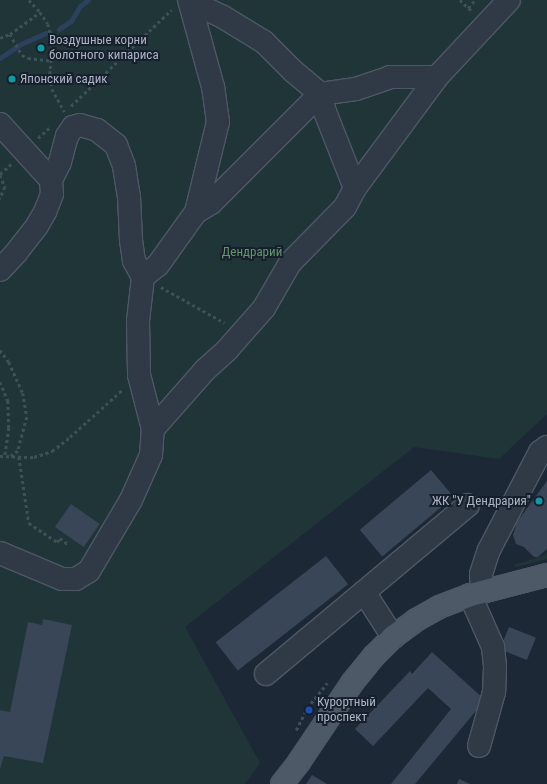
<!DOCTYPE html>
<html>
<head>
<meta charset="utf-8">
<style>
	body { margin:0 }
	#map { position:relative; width:547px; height:784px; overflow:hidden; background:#1d2837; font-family:"Roboto Condensed",sans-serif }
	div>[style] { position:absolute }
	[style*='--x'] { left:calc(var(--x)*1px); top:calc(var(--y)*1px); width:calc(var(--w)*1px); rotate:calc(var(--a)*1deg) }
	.green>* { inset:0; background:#1f3538 }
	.stream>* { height:5px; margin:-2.5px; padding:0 2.5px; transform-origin:2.5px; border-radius:2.5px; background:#2c415e }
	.building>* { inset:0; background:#384658; transform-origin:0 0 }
	.path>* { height:2.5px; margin-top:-1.25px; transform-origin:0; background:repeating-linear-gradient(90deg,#3c5256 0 3px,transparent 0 6px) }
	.roads { filter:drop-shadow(1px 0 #4e5766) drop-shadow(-1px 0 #4e5766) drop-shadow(0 1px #4e5766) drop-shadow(0 -1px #4e5766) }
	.minor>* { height:22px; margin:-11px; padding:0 11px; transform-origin:11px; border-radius:11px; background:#303a47 }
	.major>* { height:22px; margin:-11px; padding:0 11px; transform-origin:11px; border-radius:11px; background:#4e5968 }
	.dots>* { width:11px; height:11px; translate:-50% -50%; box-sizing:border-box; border:2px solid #161f2b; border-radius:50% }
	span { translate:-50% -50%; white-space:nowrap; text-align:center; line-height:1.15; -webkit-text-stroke:4px #161f2b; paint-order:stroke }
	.poi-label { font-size:13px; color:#aab4c5 }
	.left { translate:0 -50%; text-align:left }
	.right { translate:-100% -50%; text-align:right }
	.park-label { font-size:13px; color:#60976d }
</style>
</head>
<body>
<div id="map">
	<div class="green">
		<div style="clip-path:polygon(0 0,547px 0,547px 414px,499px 459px,414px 447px,185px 627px,260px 763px,245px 784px,0 784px)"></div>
		<div style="clip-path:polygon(547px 552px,547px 559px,516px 567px,514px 565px,542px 556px)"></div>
	</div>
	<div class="stream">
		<div style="--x:59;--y:29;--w:14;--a:-34"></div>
		<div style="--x:71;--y:21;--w:17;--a:-59"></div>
		<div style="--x:80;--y:6;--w:10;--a:-37"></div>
		<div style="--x:0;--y:58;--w:25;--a:-34"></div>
		<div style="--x:21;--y:44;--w:27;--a:-24"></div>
	</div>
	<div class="building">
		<div style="left:431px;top:470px;width:35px;height:93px;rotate:50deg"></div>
		<div style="clip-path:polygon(547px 481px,547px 549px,538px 557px,534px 557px,524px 547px,516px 544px,513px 535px,517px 522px)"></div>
		<div style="left:71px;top:504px;width:35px;height:28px;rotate:35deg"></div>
		<div style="left:326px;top:556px;width:36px;height:140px;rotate:52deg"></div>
		<div style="clip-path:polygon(43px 619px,72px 625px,43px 763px,4px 756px,0 769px,0 710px,10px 712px,28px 622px,42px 625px)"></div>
		<div style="left:509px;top:627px;width:29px;height:24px;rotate:22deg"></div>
		<div style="clip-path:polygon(432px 652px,485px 700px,415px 784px,391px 784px,451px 709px,428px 688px,373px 746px,355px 729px,410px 671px,412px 674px)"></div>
		<div style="clip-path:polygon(312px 775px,327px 784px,306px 784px)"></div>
		<div style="clip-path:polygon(459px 779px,470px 784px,457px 784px)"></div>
	</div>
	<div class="path">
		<div style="--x:29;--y:0;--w:16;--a:47"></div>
		<div style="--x:460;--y:0;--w:18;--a:43"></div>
		<div style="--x:468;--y:8;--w:11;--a:-49"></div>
		<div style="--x:10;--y:34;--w:24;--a:60"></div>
		<div style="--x:22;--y:55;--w:7;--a:27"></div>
		<div style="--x:28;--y:58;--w:23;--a:7"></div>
		<div style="--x:0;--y:38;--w:11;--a:-22"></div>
		<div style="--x:10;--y:34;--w:37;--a:-36"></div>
		<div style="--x:40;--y:12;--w:14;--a:56"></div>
		<div style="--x:48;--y:24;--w:11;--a:75"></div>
		<div style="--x:51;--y:35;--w:13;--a:81"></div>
		<div style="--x:53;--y:48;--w:23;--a:97"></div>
		<div style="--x:50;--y:71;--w:18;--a:84"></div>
		<div style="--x:52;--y:89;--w:26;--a:61"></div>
		<div style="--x:71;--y:106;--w:139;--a:-43.8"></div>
		<div style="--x:38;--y:138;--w:15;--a:-42"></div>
		<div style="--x:0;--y:174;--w:15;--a:-42"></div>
		<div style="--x:0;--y:175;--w:13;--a:67"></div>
		<div style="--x:5;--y:187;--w:13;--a:113"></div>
		<div style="--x:161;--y:287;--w:73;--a:29.4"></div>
		<div style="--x:0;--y:350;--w:15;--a:53"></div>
		<div style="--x:9;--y:362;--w:34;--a:66"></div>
		<div style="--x:23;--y:393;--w:24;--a:81"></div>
		<div style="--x:27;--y:417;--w:35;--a:105"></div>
		<div style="--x:18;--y:451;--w:9;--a:144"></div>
		<div style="--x:0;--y:382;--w:21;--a:67"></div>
		<div style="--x:8;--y:401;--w:27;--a:88"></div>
		<div style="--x:9;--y:428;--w:28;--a:98"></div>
		<div style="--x:0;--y:456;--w:34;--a:2"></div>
		<div style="--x:34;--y:457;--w:19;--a:-18"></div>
		<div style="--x:52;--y:451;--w:23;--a:-38"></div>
		<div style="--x:70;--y:437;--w:70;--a:-42.1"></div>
		<div style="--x:19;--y:457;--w:67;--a:81.4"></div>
		<div style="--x:29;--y:523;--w:34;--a:34"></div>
		<div style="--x:57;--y:542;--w:5;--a:-53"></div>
		<div style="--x:60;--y:538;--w:11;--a:38"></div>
		<div style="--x:296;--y:730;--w:25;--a:-63"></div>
		<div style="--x:307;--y:708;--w:32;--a:-51"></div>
	</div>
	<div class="roads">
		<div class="minor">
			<div style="--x:191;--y:2;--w:35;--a:25"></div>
			<div style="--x:223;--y:17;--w:48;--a:31.4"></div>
			<div style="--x:264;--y:42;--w:41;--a:45"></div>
			<div style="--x:293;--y:71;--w:35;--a:40"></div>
			<div style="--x:320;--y:94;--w:154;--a:135"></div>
			<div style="--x:211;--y:203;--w:17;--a:149"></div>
			<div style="--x:0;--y:124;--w:76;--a:47.7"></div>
			<div style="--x:51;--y:180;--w:14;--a:86"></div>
			<div style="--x:52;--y:194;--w:19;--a:111"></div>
			<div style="--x:45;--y:212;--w:16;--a:120"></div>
			<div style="--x:37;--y:226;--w:34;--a:128"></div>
			<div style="--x:16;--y:253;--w:23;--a:133"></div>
			<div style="--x:51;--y:180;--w:20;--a:-63"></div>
			<div style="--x:60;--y:162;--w:27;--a:-75"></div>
			<div style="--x:67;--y:136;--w:11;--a:-56"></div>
			<div style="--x:73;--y:127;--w:7;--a:-16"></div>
			<div style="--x:80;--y:125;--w:18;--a:16"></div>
			<div style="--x:97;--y:130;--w:24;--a:38"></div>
			<div style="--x:116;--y:145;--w:22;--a:69"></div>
			<div style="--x:124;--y:166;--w:30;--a:81"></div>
			<div style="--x:129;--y:196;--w:44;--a:87.4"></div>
			<div style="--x:131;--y:240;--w:21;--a:82"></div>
			<div style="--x:134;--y:261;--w:18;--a:61"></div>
			<div style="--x:143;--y:277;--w:44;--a:96.5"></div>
			<div style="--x:138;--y:321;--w:54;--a:88.9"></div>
			<div style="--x:139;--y:375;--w:56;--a:75.5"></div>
			<div style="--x:355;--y:188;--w:138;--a:-53.5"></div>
			<div style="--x:143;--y:277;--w:19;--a:-39"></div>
			<div style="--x:158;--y:265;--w:65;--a:-54.4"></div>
			<div style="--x:196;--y:212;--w:93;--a:-76.3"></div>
			<div style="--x:218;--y:122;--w:35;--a:-98"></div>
			<div style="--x:213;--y:87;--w:90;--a:-105.4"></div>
			<div style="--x:0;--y:553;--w:67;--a:22.8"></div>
			<div style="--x:62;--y:579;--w:14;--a:0"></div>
			<div style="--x:76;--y:579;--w:15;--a:-32"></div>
			<div style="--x:89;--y:571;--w:82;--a:-59.4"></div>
			<div style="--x:131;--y:500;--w:49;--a:-66"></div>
			<div style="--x:151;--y:455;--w:26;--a:-86"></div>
			<div style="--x:153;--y:429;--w:79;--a:-48.6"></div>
			<div style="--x:205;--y:370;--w:30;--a:-42"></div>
			<div style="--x:227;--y:350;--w:56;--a:-48.6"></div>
			<div style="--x:264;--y:308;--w:52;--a:-60"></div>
			<div style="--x:290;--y:263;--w:78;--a:-45.5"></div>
			<div style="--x:345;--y:207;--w:21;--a:-62"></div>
			<div style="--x:355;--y:188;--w:82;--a:-111.5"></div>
			<div style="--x:325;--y:112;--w:19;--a:-106"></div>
			<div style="--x:320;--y:94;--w:36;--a:-8"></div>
			<div style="--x:356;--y:89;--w:36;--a:-19"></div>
			<div style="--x:390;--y:77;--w:47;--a:0"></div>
			<div style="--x:437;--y:77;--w:105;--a:-46.9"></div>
			<div style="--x:364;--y:592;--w:54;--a:57.2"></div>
			<div style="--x:482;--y:592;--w:18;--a:-93"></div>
			<div style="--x:481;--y:574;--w:25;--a:-72"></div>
			<div style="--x:489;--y:550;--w:110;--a:-62.5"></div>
			<div style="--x:540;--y:452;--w:9;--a:-36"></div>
			<div style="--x:470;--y:595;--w:57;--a:66.1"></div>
			<div style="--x:493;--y:647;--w:20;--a:84"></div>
			<div style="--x:495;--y:667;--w:25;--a:92"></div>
			<div style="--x:494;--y:692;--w:56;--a:105.5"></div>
			<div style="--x:266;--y:674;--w:263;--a:-39.9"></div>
		</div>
		<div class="major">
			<div style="--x:282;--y:784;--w:28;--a:-52"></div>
			<div style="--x:299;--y:762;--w:95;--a:-56.1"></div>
			<div style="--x:352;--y:683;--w:35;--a:-51"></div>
			<div style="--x:374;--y:656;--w:27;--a:-45"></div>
			<div style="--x:393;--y:637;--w:29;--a:-36"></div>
			<div style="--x:416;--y:620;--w:26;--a:-29"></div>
			<div style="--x:439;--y:607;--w:33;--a:-21"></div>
			<div style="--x:470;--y:595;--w:80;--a:-14.6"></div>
		</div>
	</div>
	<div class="dots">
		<div style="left:41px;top:48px;background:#0f9aa8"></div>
		<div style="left:12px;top:79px;background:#0f9aa8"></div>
		<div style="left:539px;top:501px;background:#0f9aa8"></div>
		<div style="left:309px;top:710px;background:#1a4fb4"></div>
	</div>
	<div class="poi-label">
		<span class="left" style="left:49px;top:48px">Воздушные корни<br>болотного кипариса</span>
		<span class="left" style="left:20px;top:79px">Японский садик</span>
		<span class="right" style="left:531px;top:501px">ЖК "У Дендрария"</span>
		<span class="left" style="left:317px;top:710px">Курортный<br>проспект</span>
	</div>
	<div class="park-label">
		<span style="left:252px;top:252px">Дендрарий</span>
	</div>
</div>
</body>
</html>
